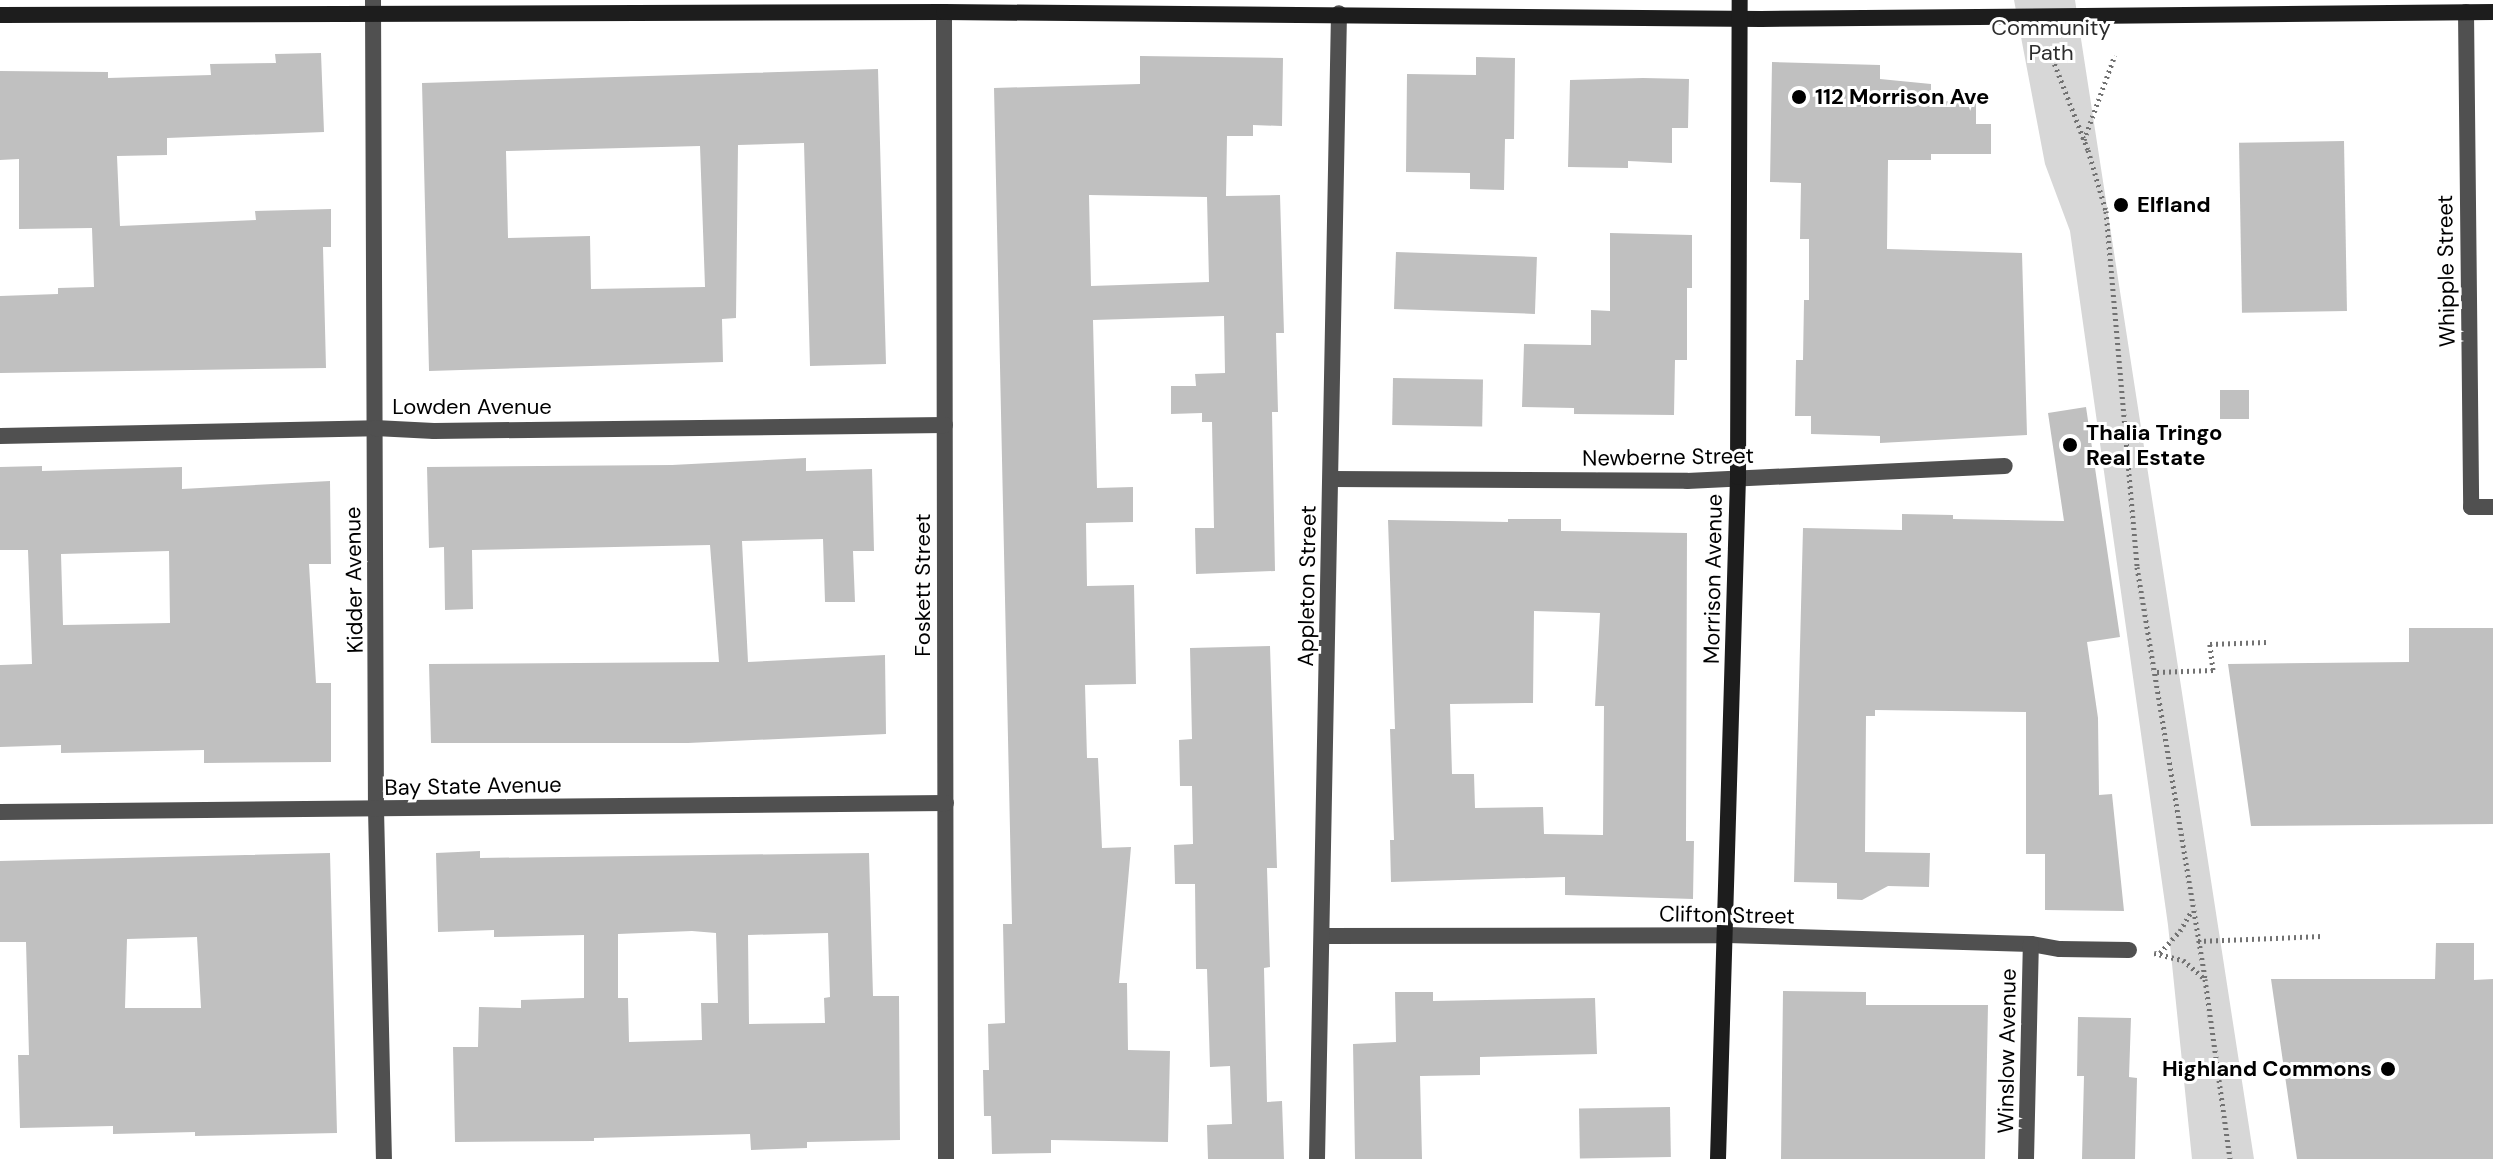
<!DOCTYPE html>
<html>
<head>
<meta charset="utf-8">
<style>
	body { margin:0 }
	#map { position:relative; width:2493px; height:1159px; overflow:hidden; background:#fff; font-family:"DM Sans",sans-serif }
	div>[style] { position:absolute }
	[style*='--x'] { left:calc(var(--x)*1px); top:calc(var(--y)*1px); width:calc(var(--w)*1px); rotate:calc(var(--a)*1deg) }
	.green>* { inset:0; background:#d7d7d7 }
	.building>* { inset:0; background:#c0c0c0; transform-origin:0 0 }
	.path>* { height:5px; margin-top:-2.5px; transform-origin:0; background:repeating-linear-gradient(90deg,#727272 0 2px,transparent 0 6px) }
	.street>* { height:16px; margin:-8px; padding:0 8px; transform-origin:8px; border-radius:8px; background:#505050 }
	.secondary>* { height:16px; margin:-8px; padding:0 8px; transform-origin:8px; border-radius:8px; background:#1d1d1d }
	.dots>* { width:22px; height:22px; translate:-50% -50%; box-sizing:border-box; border:4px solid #fff; border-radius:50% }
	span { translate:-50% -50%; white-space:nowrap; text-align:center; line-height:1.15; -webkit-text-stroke:6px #fff; paint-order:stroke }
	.park-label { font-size:22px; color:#2e2e2e }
	.poi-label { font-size:22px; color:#000; font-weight:700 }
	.left { translate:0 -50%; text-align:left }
	.right { translate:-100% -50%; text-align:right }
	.street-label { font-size:22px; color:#000 }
</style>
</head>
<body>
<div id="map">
	<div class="green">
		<div style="clip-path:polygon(2014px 0,2075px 0,2254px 1159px,2192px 1159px,2168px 925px,2070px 231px,2045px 164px)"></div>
	</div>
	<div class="building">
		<div style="clip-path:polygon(321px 53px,324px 132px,167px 138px,167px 155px,117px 156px,120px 226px,256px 220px,255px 211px,331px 209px,331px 247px,323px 247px,326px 368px,0 373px,0 296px,58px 294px,58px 288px,94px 287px,92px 228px,19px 229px,19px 159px,0 160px,0 71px,108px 72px,108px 78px,211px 75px,210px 64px,276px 63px,275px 54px)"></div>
		<div style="clip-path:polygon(evenodd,1140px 56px,1283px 58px,1282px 126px,1253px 125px,1253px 136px,1227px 136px,1226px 196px,1280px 195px,1284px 333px,1276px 333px,1278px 412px,1272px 412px,1275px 571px,1196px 574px,1195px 528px,1214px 528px,1212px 422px,1202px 422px,1202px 413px,1171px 414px,1171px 386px,1196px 386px,1195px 374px,1225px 373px,1224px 316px,1093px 320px,1097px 488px,1133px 487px,1133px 522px,1086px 523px,1087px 586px,1134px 585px,1136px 684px,1085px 685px,1087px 758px,1098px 758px,1102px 848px,1131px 847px,1119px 983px,1127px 983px,1128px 1050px,1170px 1051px,1168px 1142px,1051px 1140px,1051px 1153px,992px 1154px,991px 1116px,984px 1116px,983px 1070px,989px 1070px,988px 1024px,1005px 1023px,1003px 924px,1012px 924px,994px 88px,1140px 84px,1140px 56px,1089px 195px,1207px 197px,1209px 282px,1091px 286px,1089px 195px)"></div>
		<div style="clip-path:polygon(1476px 57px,1515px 58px,1514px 139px,1505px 139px,1504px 190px,1470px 189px,1470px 173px,1406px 172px,1407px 74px,1476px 75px)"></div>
		<div style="clip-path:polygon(1772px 62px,1880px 65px,1880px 79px,1931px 84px,1931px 101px,1976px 102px,1976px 124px,1991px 124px,1991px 154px,1931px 154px,1931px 160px,1888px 160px,1887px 249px,2022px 253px,2027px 435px,1880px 443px,1880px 436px,1811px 434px,1811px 416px,1795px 416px,1796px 360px,1803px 360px,1804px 300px,1809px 300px,1809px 239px,1800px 239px,1801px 183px,1770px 182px)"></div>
		<div style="clip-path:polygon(evenodd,878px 69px,886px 364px,810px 366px,804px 143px,738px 145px,736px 318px,722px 319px,723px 362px,429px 371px,422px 83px,878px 69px,700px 146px,705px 287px,591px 289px,590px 236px,508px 238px,506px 151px,700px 146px)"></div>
		<div style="clip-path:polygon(1643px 78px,1689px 79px,1688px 128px,1672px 128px,1672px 163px,1628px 161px,1628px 168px,1568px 167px,1570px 80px)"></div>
		<div style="left:2344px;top:141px;width:170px;height:105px;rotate:89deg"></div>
		<div style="clip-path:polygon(1610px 233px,1692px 235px,1692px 288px,1687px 288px,1687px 360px,1675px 360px,1674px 415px,1574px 414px,1574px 408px,1522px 407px,1524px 344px,1591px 345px,1591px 310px,1610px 311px)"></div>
		<div style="left:1396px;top:252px;width:141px;height:57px;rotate:2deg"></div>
		<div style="left:1393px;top:378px;width:90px;height:47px;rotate:1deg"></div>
		<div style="left:2249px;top:390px;width:29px;height:29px;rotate:90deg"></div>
		<div style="clip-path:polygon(2086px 407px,2120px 637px,2087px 642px,2098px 718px,2099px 795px,2112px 794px,2124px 911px,2045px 910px,2045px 854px,2026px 854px,2026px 712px,1875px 710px,1875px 716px,1866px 716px,1865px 852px,1930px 853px,1929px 887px,1888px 886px,1862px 900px,1837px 899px,1837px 883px,1794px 882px,1803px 528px,1902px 530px,1902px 514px,1953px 515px,1953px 519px,2064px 521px,2048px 413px)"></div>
		<div style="clip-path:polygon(806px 458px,806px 471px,872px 469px,874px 551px,853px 551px,855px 602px,825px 602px,823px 539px,742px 541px,748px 662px,885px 655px,886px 734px,688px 743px,431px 743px,429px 664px,719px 662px,710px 545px,472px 550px,473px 609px,445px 610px,444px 547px,429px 548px,427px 467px,672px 465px)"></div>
		<div style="clip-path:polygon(evenodd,42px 466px,42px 471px,182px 467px,182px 489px,330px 481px,331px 564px,309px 564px,316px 683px,331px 683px,331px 762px,204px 763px,204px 750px,61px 753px,61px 745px,0 747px,0 665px,32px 664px,28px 550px,0 550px,0 467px,42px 466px,169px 551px,170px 623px,63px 625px,61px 554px,169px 551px)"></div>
		<div style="clip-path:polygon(evenodd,1508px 519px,1561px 519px,1561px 531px,1687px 533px,1686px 841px,1694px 841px,1693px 899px,1565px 895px,1565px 877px,1391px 882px,1390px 840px,1394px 840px,1390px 729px,1395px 729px,1388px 520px,1508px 522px,1508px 519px,1534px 611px,1600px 613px,1595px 706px,1604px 706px,1603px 835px,1544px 834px,1543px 807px,1475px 808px,1474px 774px,1452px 774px,1450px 704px,1533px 703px,1534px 611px)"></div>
		<div style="clip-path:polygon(2409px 628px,2493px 628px,2493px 824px,2251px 826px,2228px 664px,2409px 662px)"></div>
		<div style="clip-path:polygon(1270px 646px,1277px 868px,1267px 868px,1270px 967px,1264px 968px,1267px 1102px,1282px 1101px,1284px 1159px,1208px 1159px,1207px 1125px,1232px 1124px,1230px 1066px,1210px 1067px,1207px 969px,1196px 969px,1195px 884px,1175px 884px,1174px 845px,1193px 844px,1192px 786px,1180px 786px,1179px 740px,1192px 739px,1190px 648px)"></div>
		<div style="clip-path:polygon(evenodd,480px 851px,480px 858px,869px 853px,873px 996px,899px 996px,900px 1140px,807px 1142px,807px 1148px,751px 1150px,750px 1134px,594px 1138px,594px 1141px,455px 1142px,453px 1047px,478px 1047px,479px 1007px,521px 1008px,521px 1000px,584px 998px,584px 935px,494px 937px,494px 930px,438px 932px,436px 853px,480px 851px,692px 931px,716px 933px,718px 1003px,701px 1003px,702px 1040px,629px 1042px,628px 998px,618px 998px,618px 934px,692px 931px,480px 851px,828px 933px,830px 997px,824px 998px,825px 1023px,749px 1024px,748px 935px,828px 933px)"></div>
		<div style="clip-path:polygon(evenodd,330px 853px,337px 1133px,195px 1136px,195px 1132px,113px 1134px,113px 1126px,20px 1128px,18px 1055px,29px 1055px,26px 942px,0 942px,0 861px,330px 853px,197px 937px,201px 1008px,125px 1008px,127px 939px,197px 937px)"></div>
		<div style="clip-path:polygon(2436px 943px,2474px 943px,2474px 980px,2493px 979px,2493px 1159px,2297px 1159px,2271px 979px,2435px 979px)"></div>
		<div style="clip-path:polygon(1783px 991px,1866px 992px,1866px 1005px,1988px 1005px,1985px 1159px,1781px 1159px)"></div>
		<div style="clip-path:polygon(1395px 992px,1433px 992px,1433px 1001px,1595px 998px,1597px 1054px,1480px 1057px,1480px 1075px,1420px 1076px,1422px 1159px,1355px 1159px,1353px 1044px,1396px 1042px)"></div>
		<div style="clip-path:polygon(2078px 1017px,2131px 1018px,2129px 1077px,2137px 1078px,2135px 1159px,2082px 1159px,2084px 1076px,2077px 1076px)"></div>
		<div style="left:1670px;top:1107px;width:50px;height:91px;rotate:89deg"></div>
	</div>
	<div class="path">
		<div style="--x:2048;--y:47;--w:110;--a:68.8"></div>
		<div style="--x:2088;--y:150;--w:64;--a:73.6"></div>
		<div style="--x:2106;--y:211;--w:357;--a:85"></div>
		<div style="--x:2137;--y:567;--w:418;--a:80.6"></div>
		<div style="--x:2205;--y:979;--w:182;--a:82.1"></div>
		<div style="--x:2084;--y:140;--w:90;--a:-70"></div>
		<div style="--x:2157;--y:672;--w:56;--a:-2"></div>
		<div style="--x:2213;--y:670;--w:26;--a:-97"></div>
		<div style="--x:2210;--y:644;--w:56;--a:-2"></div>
		<div style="--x:2198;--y:941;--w:124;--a:-2.3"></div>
		<div style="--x:2154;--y:953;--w:30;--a:14"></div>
		<div style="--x:2183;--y:960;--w:28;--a:41"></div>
		<div style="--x:2160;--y:953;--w:30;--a:-48"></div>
		<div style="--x:2180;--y:931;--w:24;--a:-60"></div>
	</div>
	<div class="street">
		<div style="--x:373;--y:0;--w:809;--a:89.79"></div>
		<div style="--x:376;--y:809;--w:350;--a:88.7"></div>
		<div style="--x:944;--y:12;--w:1147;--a:89.9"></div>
		<div style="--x:2466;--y:12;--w:495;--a:89.4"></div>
		<div style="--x:2471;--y:507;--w:22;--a:0"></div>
		<div style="--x:0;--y:436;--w:375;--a:-1.2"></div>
		<div style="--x:375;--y:428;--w:59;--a:2.9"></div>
		<div style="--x:434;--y:431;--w:511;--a:-0.67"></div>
		<div style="--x:1331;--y:479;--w:356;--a:0.3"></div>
		<div style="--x:1687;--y:481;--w:318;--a:-2.7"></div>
		<div style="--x:0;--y:812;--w:946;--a:-0.55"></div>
		<div style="--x:1322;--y:936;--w:405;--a:-0.1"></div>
		<div style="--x:1727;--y:935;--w:304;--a:1.7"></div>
		<div style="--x:2031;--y:944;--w:29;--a:10"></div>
		<div style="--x:2060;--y:949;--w:69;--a:0.8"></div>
		<div style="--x:1317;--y:1159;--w:1146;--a:-88.9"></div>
		<div style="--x:2026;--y:1159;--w:215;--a:-88.7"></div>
	</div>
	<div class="secondary">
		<div style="--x:0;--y:15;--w:944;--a:-0.18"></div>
		<div style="--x:944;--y:12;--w:817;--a:0.49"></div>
		<div style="--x:1761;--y:19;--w:732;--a:-0.55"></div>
		<div style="--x:1718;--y:1159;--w:682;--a:-88.32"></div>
		<div style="--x:1738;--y:477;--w:477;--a:-89.8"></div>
	</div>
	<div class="dots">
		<div style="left:1799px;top:97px;background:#000"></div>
		<div style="left:2121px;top:205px;background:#000"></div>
		<div style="left:2070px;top:445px;background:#000"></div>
		<div style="left:2388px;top:1069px;background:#000"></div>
	</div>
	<div class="park-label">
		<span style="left:2051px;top:40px">Community<br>Path</span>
	</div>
	<div class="poi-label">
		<span class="left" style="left:1815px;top:97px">112 Morrison Ave</span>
		<span class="left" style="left:2137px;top:205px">Elfland</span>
		<span class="left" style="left:2086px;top:445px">Thalia Tringo<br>Real Estate</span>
		<span class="right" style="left:2372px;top:1069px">Highland Commons</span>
	</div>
	<div class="street-label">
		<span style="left:2446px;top:271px;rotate:-91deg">Whipple Street</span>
		<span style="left:472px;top:407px">Lowden Avenue</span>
		<span style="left:1668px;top:457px;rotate:-1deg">Newberne Street</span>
		<span style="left:1713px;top:579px;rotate:-89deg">Morrison Avenue</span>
		<span style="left:354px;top:580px;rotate:-91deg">Kidder Avenue</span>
		<span style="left:923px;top:585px;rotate:-90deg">Foskett Street</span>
		<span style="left:1307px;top:586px;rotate:-89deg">Appleton Street</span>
		<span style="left:473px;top:786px;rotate:-1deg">Bay State Avenue</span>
		<span style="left:1727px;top:915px;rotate:1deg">Clifton Street</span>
		<span style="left:2007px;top:1051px;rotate:-89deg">Winslow Avenue</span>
	</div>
</div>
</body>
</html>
